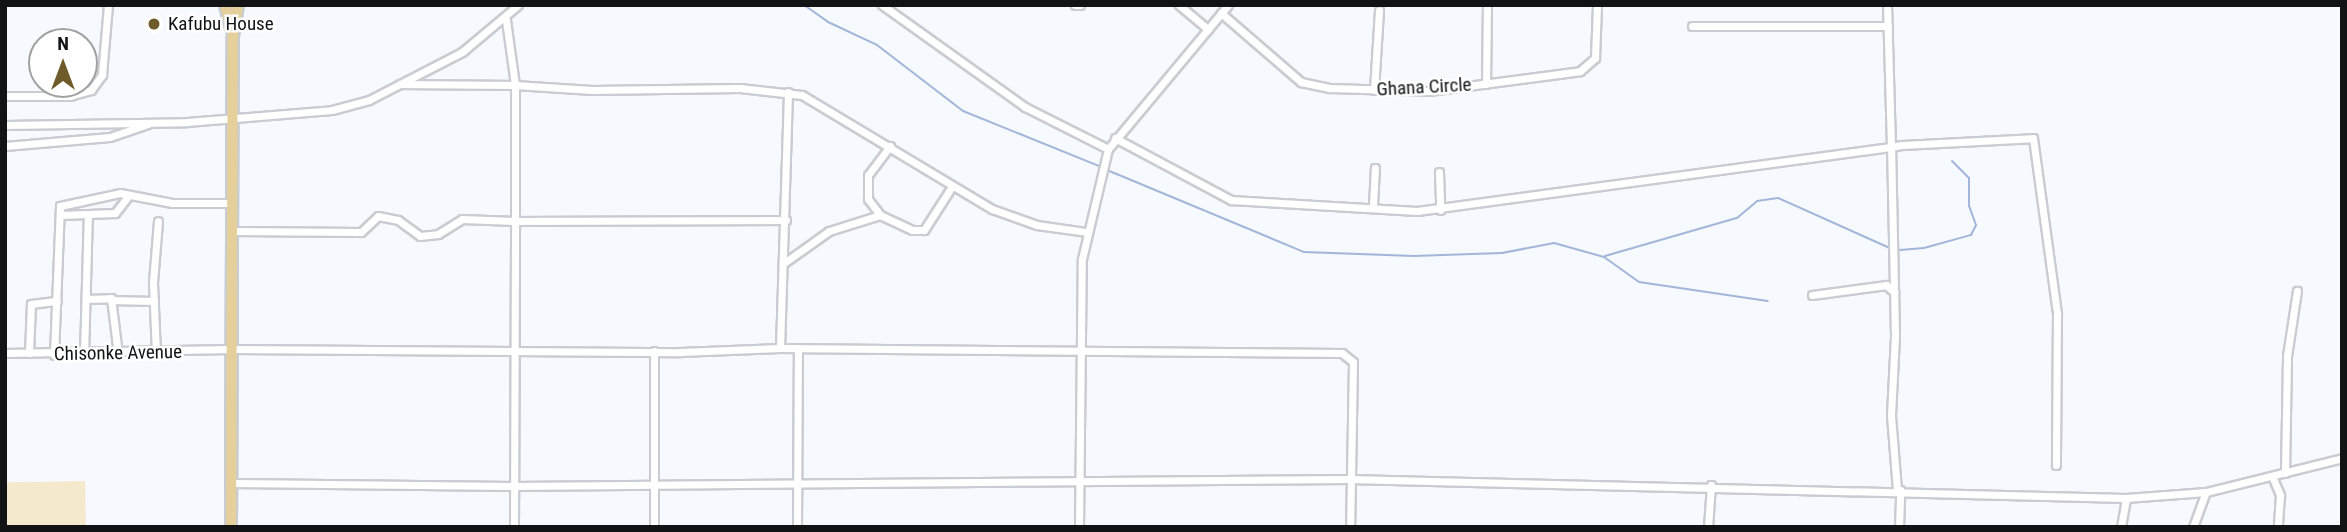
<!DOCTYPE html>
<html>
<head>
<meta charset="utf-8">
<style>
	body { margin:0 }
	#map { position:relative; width:2347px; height:532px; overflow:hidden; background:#f6f9fe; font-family:"Roboto Condensed",sans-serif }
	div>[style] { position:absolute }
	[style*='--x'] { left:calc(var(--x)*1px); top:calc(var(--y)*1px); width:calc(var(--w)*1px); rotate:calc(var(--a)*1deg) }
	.green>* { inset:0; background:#f5e9cd; transform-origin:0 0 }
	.stream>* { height:2px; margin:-1px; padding:0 1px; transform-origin:1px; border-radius:1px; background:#a3b6d9 }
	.roads { filter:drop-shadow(2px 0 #c9ccd1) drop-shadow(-2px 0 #c9ccd1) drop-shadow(0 2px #c9ccd1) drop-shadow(0 -2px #c9ccd1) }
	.minor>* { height:7px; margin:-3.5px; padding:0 3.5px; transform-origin:3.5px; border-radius:3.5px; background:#fff }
	.major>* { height:10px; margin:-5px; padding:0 5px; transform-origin:5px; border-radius:5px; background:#e5d09c }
	.dots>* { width:19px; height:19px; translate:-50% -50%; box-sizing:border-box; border:4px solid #fff; border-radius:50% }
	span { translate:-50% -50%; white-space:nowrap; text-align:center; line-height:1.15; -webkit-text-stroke:5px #fff; paint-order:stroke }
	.poi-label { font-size:19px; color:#121315 }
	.left { translate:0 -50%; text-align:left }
	.street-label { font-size:19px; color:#121315 }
	.frame { position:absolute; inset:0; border:7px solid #121315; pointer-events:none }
	.north { position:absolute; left:28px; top:28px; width:70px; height:70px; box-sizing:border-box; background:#fff; border:2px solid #a0a1a1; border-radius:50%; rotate:0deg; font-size:19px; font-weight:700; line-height:28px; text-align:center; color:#121315 }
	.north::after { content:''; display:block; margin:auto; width:24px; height:32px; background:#6e5b29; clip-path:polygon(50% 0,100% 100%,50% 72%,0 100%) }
</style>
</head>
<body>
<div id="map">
	<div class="green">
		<div style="left:85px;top:481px;width:46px;height:80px;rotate:89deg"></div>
	</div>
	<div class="stream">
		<div style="--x:804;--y:5;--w:29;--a:35"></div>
		<div style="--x:828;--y:22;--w:54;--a:25.1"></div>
		<div style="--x:877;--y:45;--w:108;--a:37.5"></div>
		<div style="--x:963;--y:111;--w:147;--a:22"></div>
		<div style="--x:1107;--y:170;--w:213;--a:22.6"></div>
		<div style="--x:1304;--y:252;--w:110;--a:2.1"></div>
		<div style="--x:1414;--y:256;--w:88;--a:-2"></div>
		<div style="--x:1502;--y:253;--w:53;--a:-10.9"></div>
		<div style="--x:1554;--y:243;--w:52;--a:15.6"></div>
		<div style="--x:1604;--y:257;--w:43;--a:35.5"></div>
		<div style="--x:1639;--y:282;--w:130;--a:8.4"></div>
		<div style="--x:1900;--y:250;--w:24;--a:-5"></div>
		<div style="--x:1924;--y:248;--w:49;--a:-15.5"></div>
		<div style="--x:1971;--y:235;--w:11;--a:-63"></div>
		<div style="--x:1976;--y:225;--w:20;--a:-110"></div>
		<div style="--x:1969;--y:206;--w:28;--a:-90"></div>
		<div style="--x:1969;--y:178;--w:24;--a:-135"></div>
		<div style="--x:1605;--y:256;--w:137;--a:-16.1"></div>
		<div style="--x:1737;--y:218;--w:26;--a:-40"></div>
		<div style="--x:1757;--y:201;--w:21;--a:-8"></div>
		<div style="--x:1778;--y:198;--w:123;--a:24.1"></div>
	</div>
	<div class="roads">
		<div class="minor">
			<div style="--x:882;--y:5;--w:176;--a:35.5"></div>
			<div style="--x:1025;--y:107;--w:93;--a:26.8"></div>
			<div style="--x:1075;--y:5;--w:5;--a:0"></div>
			<div style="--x:1179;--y:5;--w:38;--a:40"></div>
			<div style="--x:1221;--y:13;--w:106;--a:40.8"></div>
			<div style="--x:1301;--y:82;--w:30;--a:12"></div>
			<div style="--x:1330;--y:88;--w:99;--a:1.7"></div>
			<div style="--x:1429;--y:91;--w:152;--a:-7.5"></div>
			<div style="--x:1580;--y:71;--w:20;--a:-41"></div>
			<div style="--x:1595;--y:58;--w:53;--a:-87.8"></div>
			<div style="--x:506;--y:20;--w:66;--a:82.1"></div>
			<div style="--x:515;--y:85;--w:77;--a:3.7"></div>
			<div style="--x:592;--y:90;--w:148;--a:-0.8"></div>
			<div style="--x:740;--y:88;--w:62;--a:6.4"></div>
			<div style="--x:802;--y:95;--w:222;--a:31"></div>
			<div style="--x:992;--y:209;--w:48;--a:19.6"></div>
			<div style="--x:1037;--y:225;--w:49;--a:8.1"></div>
			<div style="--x:1692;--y:26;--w:196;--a:0"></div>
			<div style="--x:1486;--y:84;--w:79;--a:-89.3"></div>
			<div style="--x:1374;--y:90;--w:80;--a:-86.4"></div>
			<div style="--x:5;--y:96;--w:65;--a:0"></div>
			<div style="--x:70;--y:96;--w:22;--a:-16"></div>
			<div style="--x:91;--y:90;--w:19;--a:-54"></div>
			<div style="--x:102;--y:75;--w:70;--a:-85.1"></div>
			<div style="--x:5;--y:125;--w:182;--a:-0.9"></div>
			<div style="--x:187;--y:122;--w:145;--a:-4.7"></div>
			<div style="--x:332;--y:110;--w:38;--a:-15"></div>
			<div style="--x:369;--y:100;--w:105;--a:-27.3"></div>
			<div style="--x:462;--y:52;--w:73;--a:-40"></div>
			<div style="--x:1115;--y:138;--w:132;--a:28.1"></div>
			<div style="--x:1231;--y:200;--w:186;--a:3.4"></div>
			<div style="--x:1417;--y:211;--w:478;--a:-7.7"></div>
			<div style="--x:1891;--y:147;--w:142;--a:-91.6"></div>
			<div style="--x:5;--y:146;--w:105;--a:-4.9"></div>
			<div style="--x:110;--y:137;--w:40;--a:-18.9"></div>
			<div style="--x:890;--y:146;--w:36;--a:127"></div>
			<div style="--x:868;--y:175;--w:24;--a:90"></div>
			<div style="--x:868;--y:199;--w:20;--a:53"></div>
			<div style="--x:880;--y:215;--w:35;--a:25"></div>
			<div style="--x:912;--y:230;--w:12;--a:0"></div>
			<div style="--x:924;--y:230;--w:50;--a:-57.3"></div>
			<div style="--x:1439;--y:172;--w:38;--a:88"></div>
			<div style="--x:1373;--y:205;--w:37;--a:-87"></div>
			<div style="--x:60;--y:215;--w:55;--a:-2.1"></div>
			<div style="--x:115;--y:213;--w:23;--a:-52"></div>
			<div style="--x:233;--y:231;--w:128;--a:0.4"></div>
			<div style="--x:361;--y:232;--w:23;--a:-43"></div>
			<div style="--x:378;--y:216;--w:20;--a:11"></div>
			<div style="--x:398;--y:220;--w:27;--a:36"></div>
			<div style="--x:420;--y:236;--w:18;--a:-6"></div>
			<div style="--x:438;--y:234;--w:28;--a:-32"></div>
			<div style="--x:462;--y:219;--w:53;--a:2.2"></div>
			<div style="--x:515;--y:221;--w:136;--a:-90"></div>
			<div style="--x:515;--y:85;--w:115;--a:-179.5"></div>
			<div style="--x:784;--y:263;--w:55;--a:-35.4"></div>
			<div style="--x:829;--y:231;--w:53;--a:-17.4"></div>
			<div style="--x:86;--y:294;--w:5;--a:90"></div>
			<div style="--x:86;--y:299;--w:25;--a:-2"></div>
			<div style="--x:111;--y:298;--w:56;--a:82.9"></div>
			<div style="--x:1812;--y:295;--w:75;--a:-7.7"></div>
			<div style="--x:1886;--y:285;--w:11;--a:41"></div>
			<div style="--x:111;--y:300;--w:43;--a:1.3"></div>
			<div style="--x:780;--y:348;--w:256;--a:-88.2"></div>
			<div style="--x:654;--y:351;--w:176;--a:90"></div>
			<div style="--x:5;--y:353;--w:226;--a:-1"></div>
			<div style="--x:231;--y:349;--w:449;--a:0.4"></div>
			<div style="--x:680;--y:352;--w:100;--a:-2.3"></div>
			<div style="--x:780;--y:348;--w:562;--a:0.51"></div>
			<div style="--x:1342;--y:353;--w:14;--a:39"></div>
			<div style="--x:1353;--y:362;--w:165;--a:91"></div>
			<div style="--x:29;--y:353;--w:49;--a:-87.7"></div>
			<div style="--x:31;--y:304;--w:26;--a:-7"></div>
			<div style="--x:84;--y:354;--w:139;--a:-88.4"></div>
			<div style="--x:156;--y:354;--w:72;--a:-92.4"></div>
			<div style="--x:153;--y:282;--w:61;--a:-85.3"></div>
			<div style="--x:54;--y:355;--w:149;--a:-87.7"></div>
			<div style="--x:60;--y:206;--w:61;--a:-12.2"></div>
			<div style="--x:120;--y:193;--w:53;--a:10.9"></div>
			<div style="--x:172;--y:203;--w:60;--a:0"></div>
			<div style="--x:2285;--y:473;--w:117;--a:-89"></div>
			<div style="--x:2287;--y:356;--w:66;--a:-81.3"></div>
			<div style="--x:2272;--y:476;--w:21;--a:67"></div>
			<div style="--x:2280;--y:495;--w:32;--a:94"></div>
			<div style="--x:233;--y:483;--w:280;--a:0.6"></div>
			<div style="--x:513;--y:486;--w:836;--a:-0.48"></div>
			<div style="--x:1349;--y:479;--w:777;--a:1.4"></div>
			<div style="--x:2126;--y:498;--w:80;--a:-4.3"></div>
			<div style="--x:2206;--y:492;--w:140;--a:-14"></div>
			<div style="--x:1897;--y:490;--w:75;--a:-94.6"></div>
			<div style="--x:1891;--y:415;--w:80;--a:-87.1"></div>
			<div style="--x:1895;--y:335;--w:188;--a:-91.2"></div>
			<div style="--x:1891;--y:147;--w:10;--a:-11"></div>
			<div style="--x:1901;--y:145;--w:132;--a:-3"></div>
			<div style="--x:2033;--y:138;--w:178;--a:82.2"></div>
			<div style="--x:2057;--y:314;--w:151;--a:90.4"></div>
			<div style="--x:514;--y:527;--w:306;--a:-89.8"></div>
			<div style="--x:515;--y:221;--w:271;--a:-0.2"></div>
			<div style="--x:797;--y:527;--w:179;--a:-89.7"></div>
			<div style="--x:1079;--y:527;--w:268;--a:-89.4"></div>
			<div style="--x:1082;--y:259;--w:113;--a:-76.7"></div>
			<div style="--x:1108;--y:149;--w:187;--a:-50.2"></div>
			<div style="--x:1708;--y:527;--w:42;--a:-85.9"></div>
			<div style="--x:1899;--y:527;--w:37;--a:-88"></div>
			<div style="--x:2121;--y:527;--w:29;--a:-80"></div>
			<div style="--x:2193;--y:527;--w:37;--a:-70"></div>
		</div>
		<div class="major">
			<div style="--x:225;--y:5;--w:24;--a:75"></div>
			<div style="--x:231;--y:527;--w:491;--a:-89.8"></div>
			<div style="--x:233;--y:36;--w:31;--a:-81"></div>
		</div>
	</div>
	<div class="dots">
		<div style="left:154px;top:24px;background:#6e5b29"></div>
	</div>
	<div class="poi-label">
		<span class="left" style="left:168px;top:24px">Kafubu House</span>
	</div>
	<div class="street-label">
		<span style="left:1424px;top:87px;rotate:-3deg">Ghana Circle</span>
		<span style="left:118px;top:353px;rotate:-1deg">Chisonke Avenue</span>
	</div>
	<div class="frame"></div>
	<div class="north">N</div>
</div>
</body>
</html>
